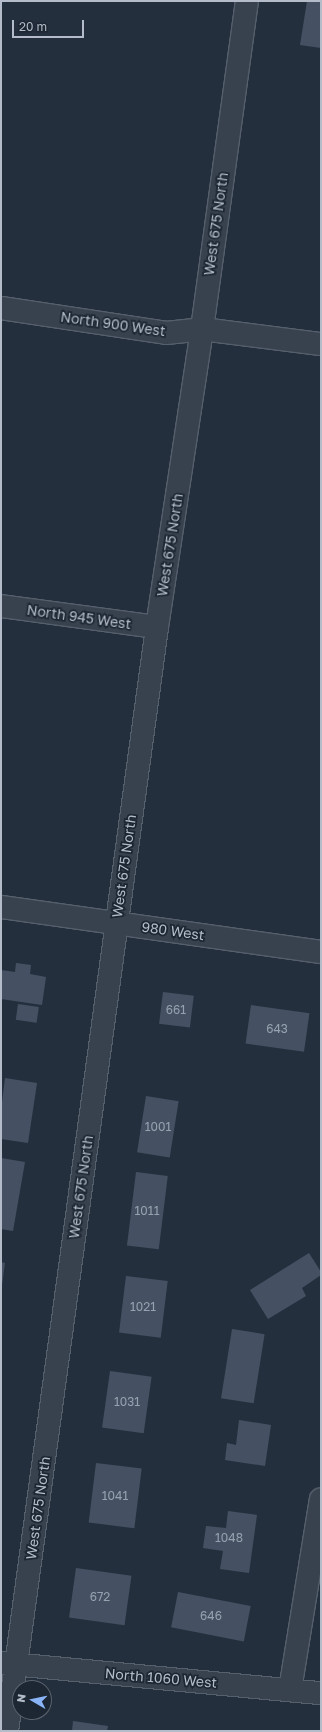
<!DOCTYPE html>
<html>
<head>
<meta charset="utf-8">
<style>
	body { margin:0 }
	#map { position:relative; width:322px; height:1732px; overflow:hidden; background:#242f3e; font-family:"Golos Text",sans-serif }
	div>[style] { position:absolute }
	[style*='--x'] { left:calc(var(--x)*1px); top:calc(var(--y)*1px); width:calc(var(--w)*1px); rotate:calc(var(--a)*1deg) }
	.building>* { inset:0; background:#455162; transform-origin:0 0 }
	.roads { filter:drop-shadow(1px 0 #565f6c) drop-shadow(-1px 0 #565f6c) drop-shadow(0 1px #565f6c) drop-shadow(0 -1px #565f6c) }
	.minor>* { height:22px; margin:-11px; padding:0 11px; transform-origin:11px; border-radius:11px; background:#38414e }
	span { translate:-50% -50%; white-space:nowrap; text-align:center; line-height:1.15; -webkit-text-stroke:3.5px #1d2633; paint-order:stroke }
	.number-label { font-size:12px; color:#98a1af }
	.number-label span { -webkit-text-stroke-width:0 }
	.street-label { font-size:14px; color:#b4bcc9 }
	.frame { position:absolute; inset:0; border:2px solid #b4bcc9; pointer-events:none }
	.north { position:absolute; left:12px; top:1680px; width:40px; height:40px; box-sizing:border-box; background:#1d2633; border:1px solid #59626f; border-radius:50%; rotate:279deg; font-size:11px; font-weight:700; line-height:16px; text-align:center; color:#b4bcc9 }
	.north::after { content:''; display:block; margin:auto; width:14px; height:18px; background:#8ab4f8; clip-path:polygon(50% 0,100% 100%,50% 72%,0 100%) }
	.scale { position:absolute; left:12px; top:20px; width:72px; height:18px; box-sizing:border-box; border:2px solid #b4bcc9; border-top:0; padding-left:5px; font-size:12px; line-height:14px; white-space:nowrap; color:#b4bcc9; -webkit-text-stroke:3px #1d2633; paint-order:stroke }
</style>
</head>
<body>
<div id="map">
	<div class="building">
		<div style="clip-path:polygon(307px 1px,321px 1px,321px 48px,300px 45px)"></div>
		<div style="clip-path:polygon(16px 963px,31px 965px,30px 974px,46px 977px,42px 1005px,1px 999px,1px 970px,15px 972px)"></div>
		<div style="left:163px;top:992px;width:31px;height:32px;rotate:7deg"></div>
		<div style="left:18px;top:1004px;width:21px;height:16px;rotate:8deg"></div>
		<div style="left:251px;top:1005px;width:59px;height:39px;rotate:8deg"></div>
		<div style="clip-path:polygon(5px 1078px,37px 1083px,28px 1143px,1px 1139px,1px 1110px)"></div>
		<div style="left:146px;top:1096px;width:33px;height:57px;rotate:9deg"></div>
		<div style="clip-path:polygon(1px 1158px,25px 1162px,13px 1231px,1px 1229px)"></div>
		<div style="left:136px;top:1172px;width:32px;height:74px;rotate:7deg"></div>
		<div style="clip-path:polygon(309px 1253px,321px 1272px,321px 1275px,302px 1288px,306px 1296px,268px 1319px,250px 1290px)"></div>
		<div style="clip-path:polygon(1px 1262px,5px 1263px,2px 1285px,1px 1285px)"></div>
		<div style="left:126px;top:1276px;width:42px;height:57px;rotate:7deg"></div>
		<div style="left:232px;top:1329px;width:33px;height:70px;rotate:9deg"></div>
		<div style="left:110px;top:1371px;width:42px;height:57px;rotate:8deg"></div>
		<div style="clip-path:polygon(239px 1420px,271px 1425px,265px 1466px,225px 1460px,227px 1443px,236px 1445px)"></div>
		<div style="left:96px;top:1463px;width:46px;height:60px;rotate:7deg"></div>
		<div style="clip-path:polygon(228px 1511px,257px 1515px,249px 1573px,220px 1569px,223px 1551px,203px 1548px,206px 1526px,226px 1528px)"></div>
		<div style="left:76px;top:1568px;width:56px;height:50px;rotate:8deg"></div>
		<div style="left:178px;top:1592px;width:74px;height:36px;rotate:11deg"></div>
		<div style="clip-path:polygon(73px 1721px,108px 1726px,107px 1731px,72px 1731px)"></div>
	</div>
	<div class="roads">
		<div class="minor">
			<div style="--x:1;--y:308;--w:167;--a:8.6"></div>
			<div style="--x:166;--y:333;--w:36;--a:-6"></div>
			<div style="--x:202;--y:329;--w:120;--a:7.2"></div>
			<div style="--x:1;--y:606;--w:157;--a:7.7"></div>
			<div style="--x:1;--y:907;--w:323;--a:8"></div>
			<div style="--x:1;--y:1663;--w:321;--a:5.4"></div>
			<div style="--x:290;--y:1690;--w:193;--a:-80.8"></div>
			<div style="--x:7;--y:1731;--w:1114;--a:-82.26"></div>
			<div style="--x:157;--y:627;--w:301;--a:-81.4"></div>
			<div style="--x:202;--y:329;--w:331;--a:-82.2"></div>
		</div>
	</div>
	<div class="number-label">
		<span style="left:176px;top:1010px">661</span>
		<span style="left:277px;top:1029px">643</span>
		<span style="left:158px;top:1127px">1001</span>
		<span style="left:147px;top:1211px">1011</span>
		<span style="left:143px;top:1307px">1021</span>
		<span style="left:127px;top:1402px">1031</span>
		<span style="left:115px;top:1496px">1041</span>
		<span style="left:229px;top:1538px">1048</span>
		<span style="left:100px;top:1597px">672</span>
		<span style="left:211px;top:1616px">646</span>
	</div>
	<div class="street-label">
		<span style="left:216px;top:224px;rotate:-82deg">West 675 North</span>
		<span style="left:113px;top:324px;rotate:8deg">North 900 West</span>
		<span style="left:170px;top:545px;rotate:-81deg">West 675 North</span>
		<span style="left:79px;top:617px;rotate:8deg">North 945 West</span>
		<span style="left:124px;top:866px;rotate:-82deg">West 675 North</span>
		<span style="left:173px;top:931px;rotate:8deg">980 West</span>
		<span style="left:81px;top:1187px;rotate:-82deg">West 675 North</span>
		<span style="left:38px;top:1508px;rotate:-82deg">West 675 North</span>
		<span style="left:161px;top:1678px;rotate:5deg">North 1060 West</span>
	</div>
	<div class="frame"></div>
	<div class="north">N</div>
	<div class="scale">20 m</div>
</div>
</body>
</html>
